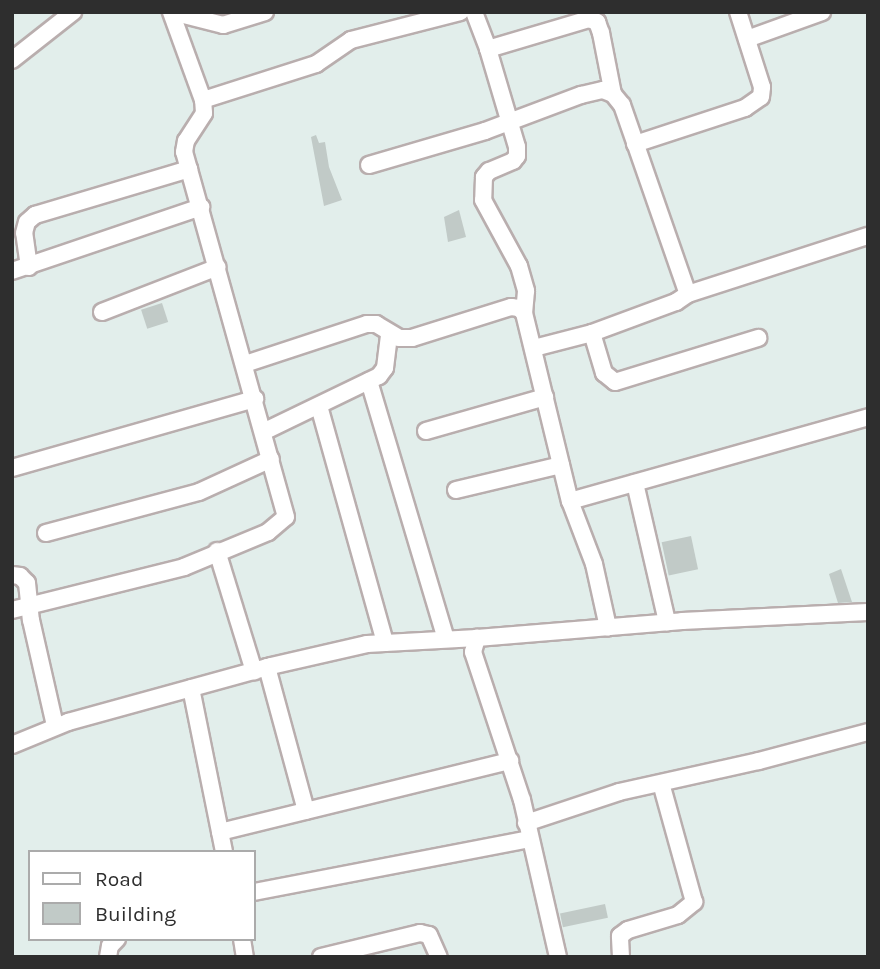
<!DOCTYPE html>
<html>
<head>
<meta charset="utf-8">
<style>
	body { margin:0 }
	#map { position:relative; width:880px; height:969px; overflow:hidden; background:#e2eeeb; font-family:Karla,sans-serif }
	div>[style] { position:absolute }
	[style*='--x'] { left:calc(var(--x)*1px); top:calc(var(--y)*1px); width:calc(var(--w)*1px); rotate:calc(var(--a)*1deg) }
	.building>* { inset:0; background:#c1cac7; transform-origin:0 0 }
	.roads { filter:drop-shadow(2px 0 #b9aeae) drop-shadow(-2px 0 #b9aeae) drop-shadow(0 2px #b9aeae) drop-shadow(0 -2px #b9aeae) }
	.street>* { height:16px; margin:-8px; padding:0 8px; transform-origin:8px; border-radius:8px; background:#fff }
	span { translate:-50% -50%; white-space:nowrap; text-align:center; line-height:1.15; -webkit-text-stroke:6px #fff; paint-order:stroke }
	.frame { position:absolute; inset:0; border:14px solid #2e2e2e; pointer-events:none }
	.legend { position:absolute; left:28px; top:850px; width:228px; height:91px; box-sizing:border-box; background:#fff; border:2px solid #ababab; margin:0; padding:9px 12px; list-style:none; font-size:21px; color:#2e2e2e }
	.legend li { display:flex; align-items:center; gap:14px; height:35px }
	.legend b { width:35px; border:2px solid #ababab }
</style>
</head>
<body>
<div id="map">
	<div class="building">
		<div style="clip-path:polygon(316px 135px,319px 143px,325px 142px,329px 167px,342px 200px,324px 206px,311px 137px)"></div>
		<div style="clip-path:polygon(459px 210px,466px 237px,448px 242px,444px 217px)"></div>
		<div style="left:162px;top:303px;width:20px;height:22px;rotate:72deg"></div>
		<div style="left:691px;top:536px;width:34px;height:30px;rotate:78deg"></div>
		<div style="clip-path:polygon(841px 569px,852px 602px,838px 603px,829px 574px)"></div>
		<div style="left:605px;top:904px;width:14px;height:46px;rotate:78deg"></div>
	</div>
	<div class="roads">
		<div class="street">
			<div style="--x:172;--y:12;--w:53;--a:14.3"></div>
			<div style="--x:223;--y:25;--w:44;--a:-17.2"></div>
			<div style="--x:474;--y:12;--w:40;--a:69"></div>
			<div style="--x:488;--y:49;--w:102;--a:73.5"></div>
			<div style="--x:517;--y:147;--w:9;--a:90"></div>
			<div style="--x:517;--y:156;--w:6;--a:129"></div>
			<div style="--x:513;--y:161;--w:26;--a:157"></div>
			<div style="--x:489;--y:171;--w:8;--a:130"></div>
			<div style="--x:484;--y:177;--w:23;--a:92"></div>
			<div style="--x:483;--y:200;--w:75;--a:61.4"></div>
			<div style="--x:519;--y:266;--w:26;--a:74"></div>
			<div style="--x:526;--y:291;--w:22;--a:95"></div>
			<div style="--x:747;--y:39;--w:80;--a:-19.8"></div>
			<div style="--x:488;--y:49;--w:105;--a:-16.5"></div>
			<div style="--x:589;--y:19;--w:9;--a:21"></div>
			<div style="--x:597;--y:22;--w:12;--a:70"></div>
			<div style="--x:601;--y:33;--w:62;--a:78.9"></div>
			<div style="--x:12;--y:60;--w:78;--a:-38.2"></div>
			<div style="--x:203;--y:100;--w:119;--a:-17.7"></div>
			<div style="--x:316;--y:64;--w:42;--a:-34.4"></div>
			<div style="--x:351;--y:40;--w:113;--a:-14.4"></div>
			<div style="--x:635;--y:144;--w:116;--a:-18.1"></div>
			<div style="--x:745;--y:108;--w:19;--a:-35"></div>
			<div style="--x:761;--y:97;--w:10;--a:-84"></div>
			<div style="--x:762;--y:87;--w:79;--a:-107.7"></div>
			<div style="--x:369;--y:165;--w:121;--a:-16.3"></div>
			<div style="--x:485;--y:131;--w:103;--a:-20.6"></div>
			<div style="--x:581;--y:95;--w:23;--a:-13"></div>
			<div style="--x:603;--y:90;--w:11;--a:22"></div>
			<div style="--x:613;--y:94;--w:14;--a:51"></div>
			<div style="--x:622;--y:105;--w:200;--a:70.8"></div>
			<div style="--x:29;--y:267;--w:34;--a:-98"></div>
			<div style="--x:24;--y:233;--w:11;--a:-75"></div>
			<div style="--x:27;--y:222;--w:11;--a:-41"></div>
			<div style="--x:35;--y:215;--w:161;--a:-16.6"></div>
			<div style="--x:12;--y:271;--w:200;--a:-18.7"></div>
			<div style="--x:102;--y:312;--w:124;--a:-21.2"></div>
			<div style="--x:592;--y:333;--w:42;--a:73.3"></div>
			<div style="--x:604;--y:373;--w:14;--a:39"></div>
			<div style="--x:615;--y:382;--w:150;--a:-17.1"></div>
			<div style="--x:534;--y:348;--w:60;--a:-14.5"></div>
			<div style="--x:592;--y:333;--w:90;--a:-20.3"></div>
			<div style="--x:676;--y:302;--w:14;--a:-34"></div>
			<div style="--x:688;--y:294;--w:189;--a:-17.9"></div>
			<div style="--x:245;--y:364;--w:128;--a:-18.2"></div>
			<div style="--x:367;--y:324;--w:9;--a:0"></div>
			<div style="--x:376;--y:324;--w:27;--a:31"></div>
			<div style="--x:399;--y:338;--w:13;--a:0"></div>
			<div style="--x:412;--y:338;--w:104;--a:-17.4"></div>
			<div style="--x:511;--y:307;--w:8;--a:7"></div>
			<div style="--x:519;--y:308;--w:7;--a:45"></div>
			<div style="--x:524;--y:313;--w:194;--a:76.3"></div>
			<div style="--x:570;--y:501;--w:67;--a:69.1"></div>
			<div style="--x:594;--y:564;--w:65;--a:77.5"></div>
			<div style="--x:369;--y:381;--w:269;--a:73.4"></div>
			<div style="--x:319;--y:406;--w:246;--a:74.4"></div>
			<div style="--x:426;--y:431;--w:124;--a:-15.9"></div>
			<div style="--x:263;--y:432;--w:129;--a:-25.8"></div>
			<div style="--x:379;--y:376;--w:10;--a:-53"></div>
			<div style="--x:385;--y:368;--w:34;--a:-83"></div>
			<div style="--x:12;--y:468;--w:253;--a:-15.9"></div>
			<div style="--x:635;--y:483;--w:143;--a:77"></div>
			<div style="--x:456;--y:490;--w:108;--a:-13.4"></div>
			<div style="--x:570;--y:501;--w:310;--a:-15.7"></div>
			<div style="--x:46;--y:533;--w:158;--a:-15"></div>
			<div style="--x:199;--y:492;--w:79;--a:-24.6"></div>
			<div style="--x:217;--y:551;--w:126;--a:72.9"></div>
			<div style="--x:12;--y:575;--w:8;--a:7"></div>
			<div style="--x:20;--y:576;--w:10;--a:45"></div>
			<div style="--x:27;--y:583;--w:37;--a:84"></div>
			<div style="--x:31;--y:620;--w:109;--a:77.2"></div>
			<div style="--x:12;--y:610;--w:177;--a:-14"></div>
			<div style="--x:184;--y:567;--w:91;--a:-22.6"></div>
			<div style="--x:268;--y:532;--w:23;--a:-40"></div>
			<div style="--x:286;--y:517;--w:379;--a:-105.6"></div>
			<div style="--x:184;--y:152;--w:11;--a:-80"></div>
			<div style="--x:186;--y:141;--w:33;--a:-57"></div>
			<div style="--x:204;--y:113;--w:13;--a:-94"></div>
			<div style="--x:203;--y:100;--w:94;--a:-110"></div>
			<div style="--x:267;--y:667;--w:149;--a:74.8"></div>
			<div style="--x:191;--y:688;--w:167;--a:78.6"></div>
			<div style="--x:12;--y:745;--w:61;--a:-22.3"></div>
			<div style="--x:68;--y:722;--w:211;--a:-15.4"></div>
			<div style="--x:271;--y:666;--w:98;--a:-12.9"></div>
			<div style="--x:367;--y:644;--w:110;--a:-3.1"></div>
			<div style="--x:526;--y:823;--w:98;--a:-18.4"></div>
			<div style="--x:619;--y:792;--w:143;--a:-12.5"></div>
			<div style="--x:759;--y:761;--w:113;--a:-14.9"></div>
			<div style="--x:220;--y:832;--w:299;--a:-13.8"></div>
			<div style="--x:254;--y:892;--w:280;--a:-10.9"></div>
			<div style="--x:242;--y:939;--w:18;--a:81"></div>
			<div style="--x:108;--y:957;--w:11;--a:-80"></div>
			<div style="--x:110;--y:946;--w:10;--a:-45"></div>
			<div style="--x:321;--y:957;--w:102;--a:-13.6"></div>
			<div style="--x:420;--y:933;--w:9;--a:13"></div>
			<div style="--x:429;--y:935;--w:24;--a:66"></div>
			<div style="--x:558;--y:957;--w:161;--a:-102.9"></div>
			<div style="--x:522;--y:800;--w:156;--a:-108.3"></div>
			<div style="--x:473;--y:652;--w:15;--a:-74"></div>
			<div style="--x:477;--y:638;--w:206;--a:-4.7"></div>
			<div style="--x:682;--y:621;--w:186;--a:-2.8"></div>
			<div style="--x:621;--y:957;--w:21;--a:-93"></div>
			<div style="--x:620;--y:936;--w:10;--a:-37"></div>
			<div style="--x:628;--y:930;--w:52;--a:-16.7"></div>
			<div style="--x:678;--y:915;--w:21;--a:-39"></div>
			<div style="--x:694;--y:902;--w:123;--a:-105.5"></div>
		</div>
	</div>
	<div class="frame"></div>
	<ul class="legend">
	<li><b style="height:9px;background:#fff"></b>Road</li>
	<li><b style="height:19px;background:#c1cac7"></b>Building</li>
	</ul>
</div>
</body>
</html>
